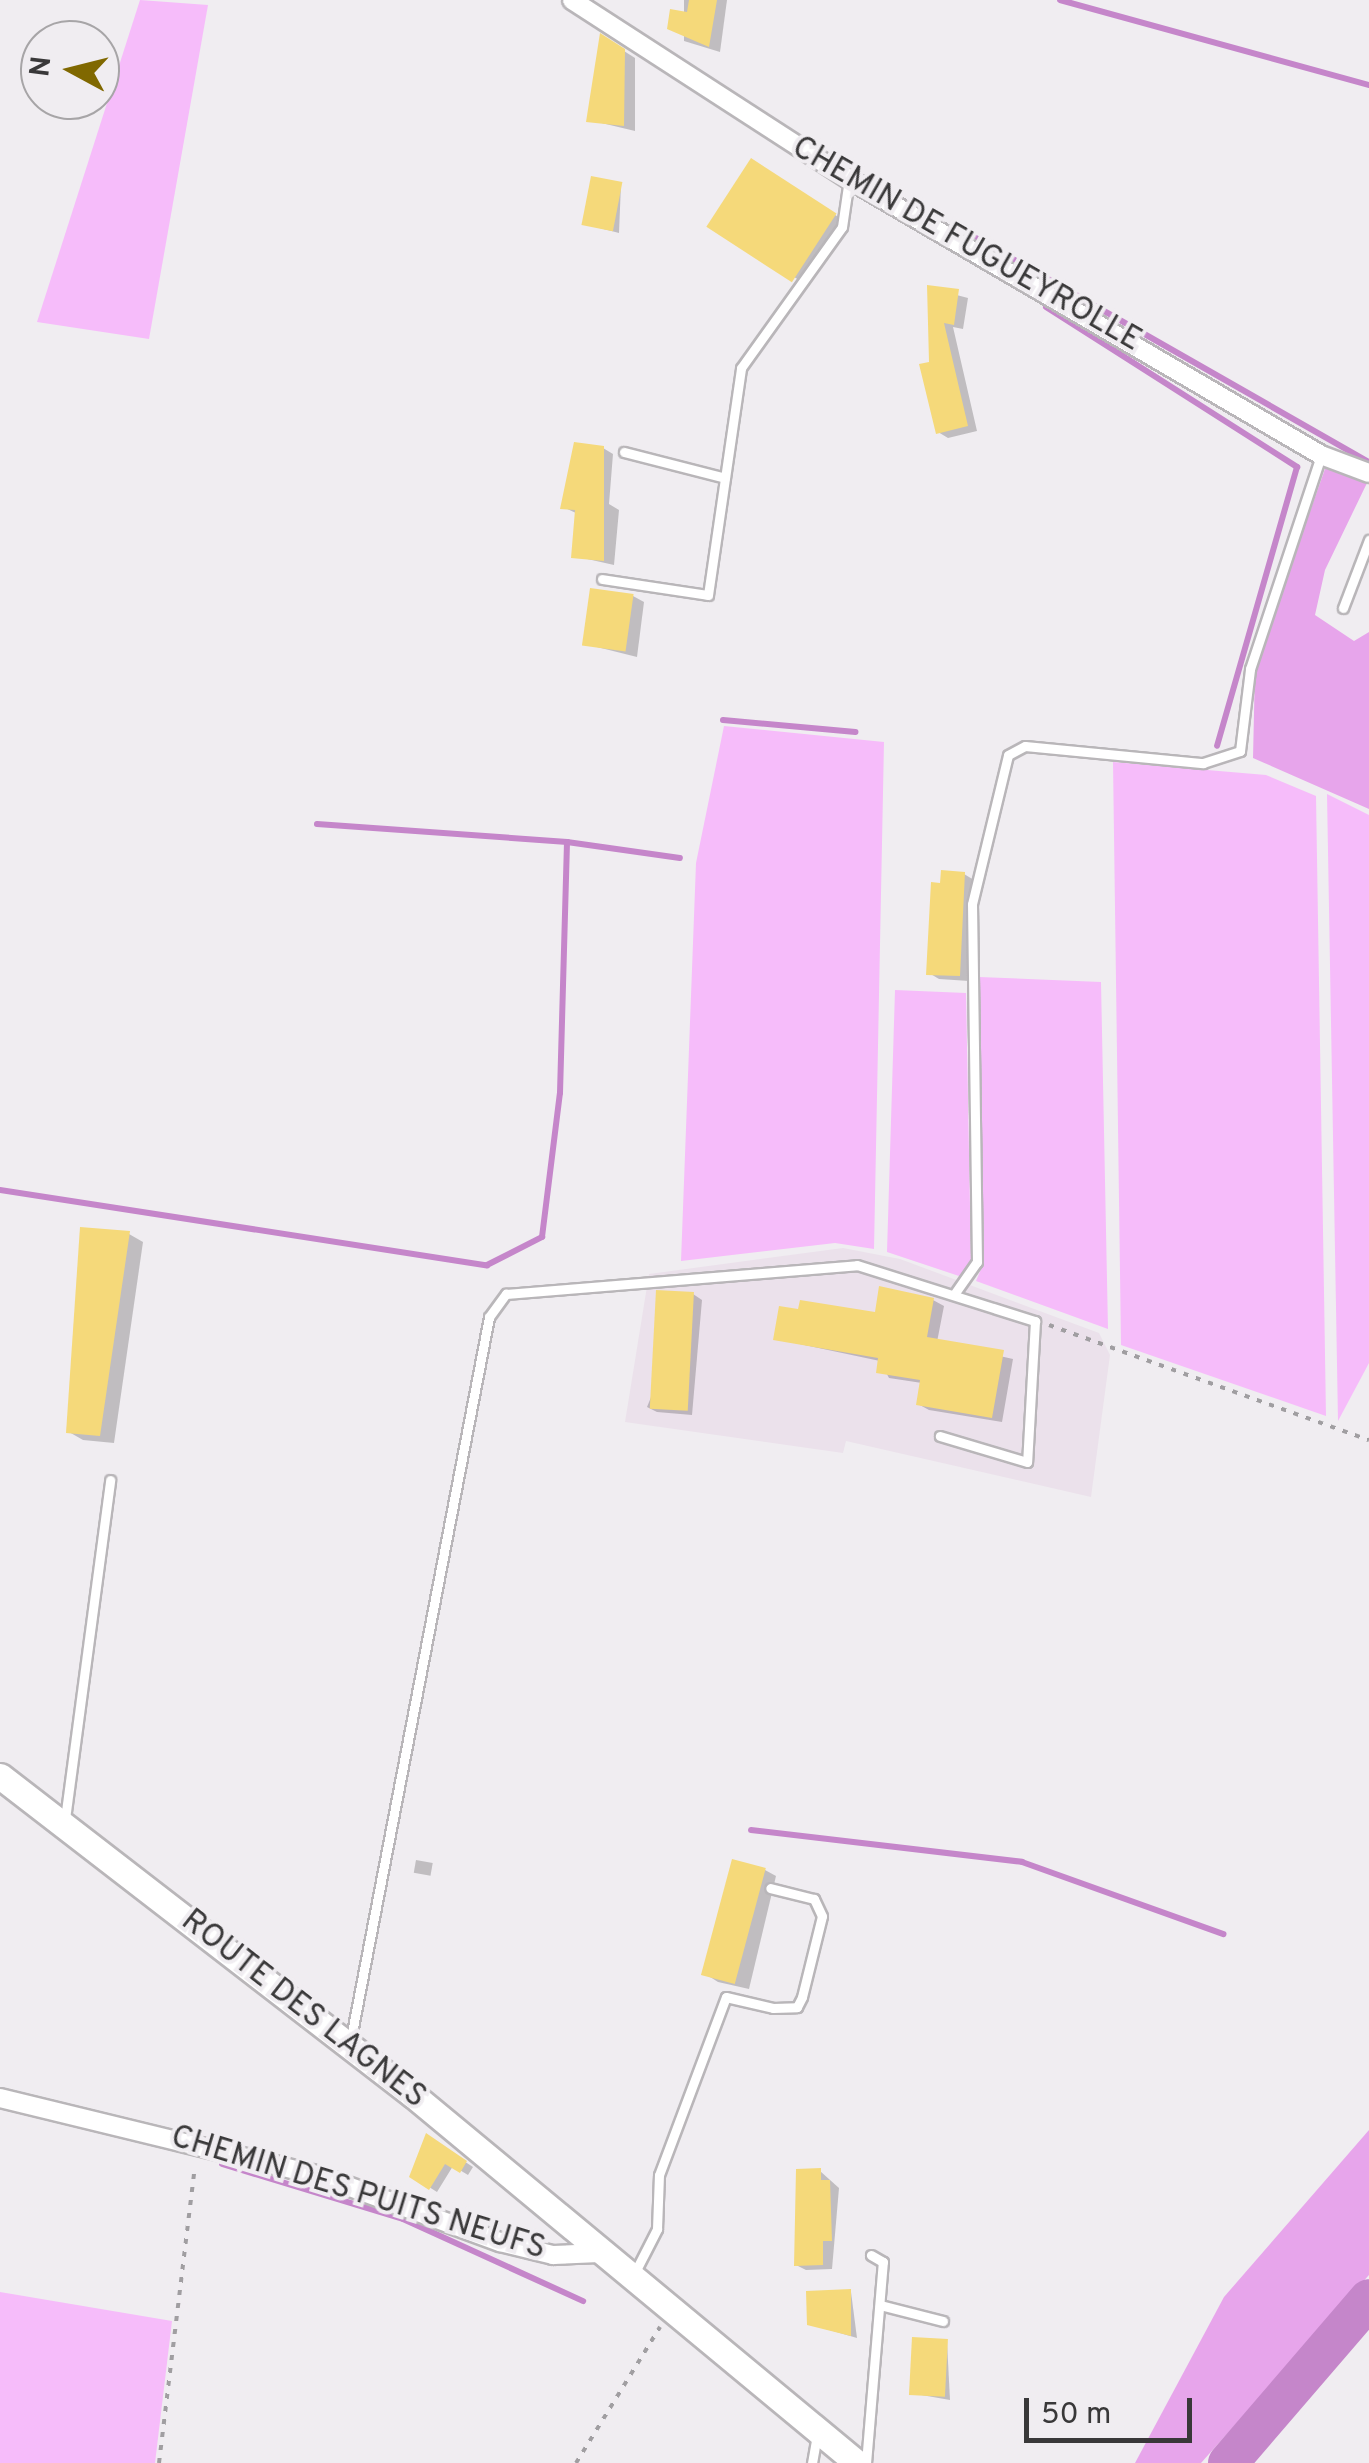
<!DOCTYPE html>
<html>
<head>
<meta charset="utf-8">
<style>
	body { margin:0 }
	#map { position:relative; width:1369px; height:2463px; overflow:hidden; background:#f0edf1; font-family:Overpass,sans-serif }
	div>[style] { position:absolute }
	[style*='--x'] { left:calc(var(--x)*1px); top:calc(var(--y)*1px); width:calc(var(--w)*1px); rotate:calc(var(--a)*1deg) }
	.built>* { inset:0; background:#ebe1eb }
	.green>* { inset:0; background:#f6bcfa }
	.forest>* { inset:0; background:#e7a5eb }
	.shadow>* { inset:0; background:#0003; transform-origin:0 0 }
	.stream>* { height:6px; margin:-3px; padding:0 3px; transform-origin:3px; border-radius:3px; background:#c586ca }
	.river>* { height:40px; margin:-20px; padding:0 20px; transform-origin:20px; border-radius:20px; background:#c586ca }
	.building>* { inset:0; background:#f5d97a; transform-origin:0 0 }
	.path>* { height:4px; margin-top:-2px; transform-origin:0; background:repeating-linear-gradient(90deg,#a09ea1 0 5px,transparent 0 13px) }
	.roads { filter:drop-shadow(2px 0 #b9b6b9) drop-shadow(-2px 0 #b9b6b9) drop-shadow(0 2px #b9b6b9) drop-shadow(0 -2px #b9b6b9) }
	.lane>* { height:9px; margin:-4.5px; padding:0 4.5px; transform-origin:4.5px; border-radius:4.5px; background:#fff }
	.street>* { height:18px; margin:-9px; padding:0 9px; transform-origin:9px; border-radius:9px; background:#fff }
	.secondary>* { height:25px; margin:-12.5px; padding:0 12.5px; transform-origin:12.5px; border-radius:12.5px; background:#fff }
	span { translate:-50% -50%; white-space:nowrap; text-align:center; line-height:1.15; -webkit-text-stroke:8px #f0edf1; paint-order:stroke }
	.street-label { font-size:32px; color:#393839 }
	.north { position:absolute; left:20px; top:20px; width:100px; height:100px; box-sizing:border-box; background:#f0edf1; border:2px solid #a7a5a7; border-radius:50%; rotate:277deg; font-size:28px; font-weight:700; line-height:40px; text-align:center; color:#393839 }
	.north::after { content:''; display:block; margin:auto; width:35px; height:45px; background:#806800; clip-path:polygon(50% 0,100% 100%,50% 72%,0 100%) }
	.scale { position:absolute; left:1024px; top:2398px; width:168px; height:45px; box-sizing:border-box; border:5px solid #393839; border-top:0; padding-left:12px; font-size:30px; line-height:35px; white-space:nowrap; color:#393839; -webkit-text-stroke:8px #f0edf1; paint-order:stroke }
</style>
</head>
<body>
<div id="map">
	<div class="built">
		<div style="clip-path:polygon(843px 1248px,900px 1259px,1099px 1333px,1110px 1355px,1091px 1497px,846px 1441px,843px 1453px,625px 1422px,649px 1274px)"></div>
	</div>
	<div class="green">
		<div style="clip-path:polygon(140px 0,208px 5px,149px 339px,37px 322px)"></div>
		<div style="clip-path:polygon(724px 726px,884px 742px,874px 1249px,835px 1243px,681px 1261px,696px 863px)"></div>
		<div style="clip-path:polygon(1113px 762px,1266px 775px,1316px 796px,1326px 1416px,1121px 1345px)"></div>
		<div style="clip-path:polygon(1327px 794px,1369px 815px,1369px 1363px,1338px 1421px)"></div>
		<div style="clip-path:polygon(979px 977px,1101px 982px,1108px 1329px,976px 1281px,984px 1262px)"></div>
		<div style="clip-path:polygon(895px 990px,966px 993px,971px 1260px,962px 1277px,887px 1252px)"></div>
		<div style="clip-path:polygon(0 2292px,172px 2321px,155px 2463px,0 2463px)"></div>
	</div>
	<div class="forest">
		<div style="clip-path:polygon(1326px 466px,1367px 483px,1325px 570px,1315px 615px,1354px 641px,1369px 632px,1369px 809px,1253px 758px,1255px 668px)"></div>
		<div style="clip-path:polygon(1369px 2130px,1369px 2275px,1201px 2463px,1135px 2463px,1224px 2297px)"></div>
	</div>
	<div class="shadow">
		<div style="clip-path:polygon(684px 0,727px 0,720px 52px,684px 41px)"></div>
		<div style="clip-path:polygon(602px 37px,635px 58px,635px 131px,589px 120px)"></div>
		<div style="clip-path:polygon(766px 170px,849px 224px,809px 286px,709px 226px)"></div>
		<div style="clip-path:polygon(621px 184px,619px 233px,584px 224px)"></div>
		<div style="clip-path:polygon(930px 288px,968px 298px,963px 329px,953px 327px,977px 431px,948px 438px,938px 432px)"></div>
		<div style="clip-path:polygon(603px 448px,613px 454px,609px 504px,619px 510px,614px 565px,574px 556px,578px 514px,563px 507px)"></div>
		<div style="clip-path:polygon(633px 596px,644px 602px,637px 657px,585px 644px)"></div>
		<div style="clip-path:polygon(964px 874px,974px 880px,969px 981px,939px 979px,929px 973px,943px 885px)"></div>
		<div style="clip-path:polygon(129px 1234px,143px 1242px,114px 1443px,83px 1440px,69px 1432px)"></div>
		<div style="clip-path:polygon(693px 1294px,702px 1300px,692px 1415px,657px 1412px,647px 1407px)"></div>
		<div style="clip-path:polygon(933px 1300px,944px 1306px,937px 1342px,1013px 1359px,1002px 1422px,929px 1410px,918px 1404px,922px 1383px,889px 1378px,880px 1361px,776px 1339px)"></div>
		<div style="left:416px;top:1860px;width:17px;height:13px;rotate:10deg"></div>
		<div style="clip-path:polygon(765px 1870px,776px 1876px,749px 1989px,718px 1982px,707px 1975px)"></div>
		<div style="clip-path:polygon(427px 2137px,473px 2167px,468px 2175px,453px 2166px,437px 2192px,413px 2177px)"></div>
		<div style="clip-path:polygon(820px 2171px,839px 2188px,832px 2269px,806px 2270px,796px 2265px)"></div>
		<div style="clip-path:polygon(851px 2292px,857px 2338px,809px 2324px)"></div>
		<div style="clip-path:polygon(947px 2342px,950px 2400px,910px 2393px)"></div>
	</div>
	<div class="stream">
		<div style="--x:1060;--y:0;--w:320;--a:15.4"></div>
		<div style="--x:962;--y:230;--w:468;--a:29.7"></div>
		<div style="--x:1046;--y:307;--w:298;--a:32.5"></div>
		<div style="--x:1297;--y:467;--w:290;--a:106"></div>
		<div style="--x:723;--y:720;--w:133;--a:5.2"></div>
		<div style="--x:317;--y:824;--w:251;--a:4.1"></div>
		<div style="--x:0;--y:1190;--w:493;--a:8.8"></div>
		<div style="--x:487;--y:1265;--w:62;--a:-27"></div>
		<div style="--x:542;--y:1237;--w:145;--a:-82.9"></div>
		<div style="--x:560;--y:1093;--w:251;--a:-88.4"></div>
		<div style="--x:567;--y:842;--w:114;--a:8.1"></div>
		<div style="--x:751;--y:1830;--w:273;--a:6.7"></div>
		<div style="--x:1022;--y:1862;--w:214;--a:19.7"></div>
		<div style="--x:222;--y:2164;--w:189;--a:16.9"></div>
		<div style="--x:403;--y:2219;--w:198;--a:24.5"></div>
	</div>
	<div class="river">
		<div style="--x:1228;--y:2463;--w:216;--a:-49.3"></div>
	</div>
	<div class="building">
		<div style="clip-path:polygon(689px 0,717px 0,709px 47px,667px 29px,670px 9px,687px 12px)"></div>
		<div style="clip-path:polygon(600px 33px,625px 49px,624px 126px,586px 122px)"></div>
		<div style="left:751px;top:158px;width:102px;height:82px;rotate:33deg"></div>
		<div style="left:591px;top:176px;width:32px;height:50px;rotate:11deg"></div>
		<div style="clip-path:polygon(927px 285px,959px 289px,954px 325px,944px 323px,968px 426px,936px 434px,919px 364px,929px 362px)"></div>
		<div style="clip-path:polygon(574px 442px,604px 446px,604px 561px,571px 558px,575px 510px,560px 509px)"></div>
		<div style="left:590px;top:588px;width:44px;height:58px;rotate:8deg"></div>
		<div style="clip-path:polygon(941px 870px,965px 872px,960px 976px,926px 975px,931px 882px,940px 883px)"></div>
		<div style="clip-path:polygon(80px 1227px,130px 1231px,100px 1436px,66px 1433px)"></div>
		<div style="clip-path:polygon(879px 1286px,934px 1298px,927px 1337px,1004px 1350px,992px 1418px,916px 1405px,920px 1380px,876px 1373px,878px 1358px,773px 1340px,779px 1306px,798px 1309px,800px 1300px,875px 1312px)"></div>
		<div style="left:656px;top:1290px;width:38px;height:119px;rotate:3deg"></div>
		<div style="left:732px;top:1859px;width:35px;height:120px;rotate:15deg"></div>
		<div style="clip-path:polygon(426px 2133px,467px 2161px,460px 2173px,445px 2164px,429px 2190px,409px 2177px)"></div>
		<div style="clip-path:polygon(821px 2168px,821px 2180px,830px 2180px,832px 2241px,823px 2241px,823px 2265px,794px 2266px,796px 2169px)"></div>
		<div style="clip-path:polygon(851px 2289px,851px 2336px,807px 2325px,806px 2291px)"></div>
		<div style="left:912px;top:2337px;width:36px;height:58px;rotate:3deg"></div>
	</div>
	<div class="path">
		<div style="--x:1049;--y:1325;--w:340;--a:19.8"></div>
		<div style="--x:159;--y:2463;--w:299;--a:-83.1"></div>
		<div style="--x:576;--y:2463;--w:160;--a:-58.3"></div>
	</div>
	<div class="roads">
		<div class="lane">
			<div style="--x:624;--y:452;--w:104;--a:14.4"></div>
			<div style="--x:602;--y:579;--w:107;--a:8.6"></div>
			<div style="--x:708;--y:595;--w:229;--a:-81.7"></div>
			<div style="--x:741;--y:368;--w:173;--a:-54.4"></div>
			<div style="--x:842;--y:227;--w:49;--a:-81.7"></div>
			<div style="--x:1343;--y:608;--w:73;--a:-69.1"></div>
			<div style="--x:955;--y:1293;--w:38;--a:-55"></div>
			<div style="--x:977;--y:1262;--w:358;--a:-90.8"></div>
			<div style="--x:972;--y:904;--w:153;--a:-76.4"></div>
			<div style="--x:1008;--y:755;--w:19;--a:-28"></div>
			<div style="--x:1025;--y:746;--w:179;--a:5.5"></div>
			<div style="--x:1203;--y:763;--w:39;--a:-18"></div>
			<div style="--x:1240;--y:751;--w:83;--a:-83"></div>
			<div style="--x:1250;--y:669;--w:225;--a:-71.6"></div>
			<div style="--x:65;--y:1819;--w:342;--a:-82.4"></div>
			<div style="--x:350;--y:2043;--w:739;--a:-79.16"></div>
			<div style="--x:489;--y:1317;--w:29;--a:-54"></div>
			<div style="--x:506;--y:1294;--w:352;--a:-4.7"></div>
			<div style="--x:857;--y:1265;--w:187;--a:17.5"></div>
			<div style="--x:1035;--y:1321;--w:141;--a:93.2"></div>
			<div style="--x:1027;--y:1462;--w:91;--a:-163.4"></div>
			<div style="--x:634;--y:2274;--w:51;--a:-62.9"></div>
			<div style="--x:657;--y:2229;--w:54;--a:-87.9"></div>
			<div style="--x:659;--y:2175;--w:190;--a:-69.4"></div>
			<div style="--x:726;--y:1997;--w:48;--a:13.2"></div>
			<div style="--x:773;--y:2008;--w:24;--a:-2"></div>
			<div style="--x:797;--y:2007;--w:11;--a:-63"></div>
			<div style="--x:802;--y:1997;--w:83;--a:-76.1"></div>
			<div style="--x:822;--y:1916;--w:19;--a:-115"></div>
			<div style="--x:814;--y:1899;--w:45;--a:-166"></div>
			<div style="--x:880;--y:2305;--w:65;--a:14.3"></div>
			<div style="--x:812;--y:2463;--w:27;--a:-80"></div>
			<div style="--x:866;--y:2463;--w:202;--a:-85.2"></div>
			<div style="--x:883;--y:2262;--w:14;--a:-150"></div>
		</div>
		<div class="street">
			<div style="--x:572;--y:0;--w:330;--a:32.9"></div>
			<div style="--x:849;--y:179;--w:547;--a:30.32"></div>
			<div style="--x:1321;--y:455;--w:51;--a:20.6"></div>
			<div style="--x:0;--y:2098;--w:333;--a:13.7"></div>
			<div style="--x:323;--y:2177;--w:189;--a:20.2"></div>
			<div style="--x:500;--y:2242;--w:55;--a:13.8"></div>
			<div style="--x:553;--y:2255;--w:46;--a:-2.5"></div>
		</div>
		<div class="secondary">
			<div style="--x:0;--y:1776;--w:522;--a:37.68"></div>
			<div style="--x:413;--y:2095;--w:577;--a:39.65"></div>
		</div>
	</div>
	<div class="street-label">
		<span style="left:966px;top:245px;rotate:30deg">CHEMIN DE FUGUEYROLLE</span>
		<span style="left:303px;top:2010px;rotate:38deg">ROUTE DES LAGNES</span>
		<span style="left:358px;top:2194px;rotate:17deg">CHEMIN DES PUITS NEUFS</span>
	</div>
	<div class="north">N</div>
	<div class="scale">50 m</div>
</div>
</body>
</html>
